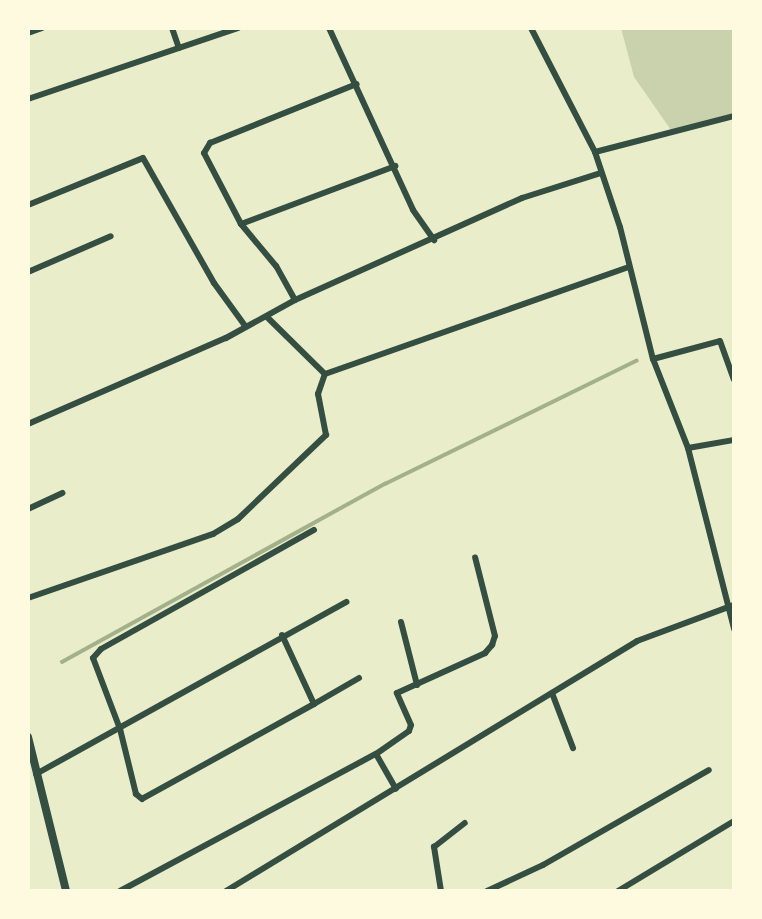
<!DOCTYPE html>
<html>
<head>
<meta charset="utf-8">
<style>
	body { margin:0 }
	#map { position:relative; width:762px; height:919px; overflow:hidden; background:#e9edc9; font-family:"Golos Text",sans-serif }
	div>[style] { position:absolute }
	[style*='--x'] { left:calc(var(--x)*1px); top:calc(var(--y)*1px); width:calc(var(--w)*1px); rotate:calc(var(--a)*1deg) }
	.green>* { inset:0; background:#cad2ad }
	.stream>* { height:3.5px; margin:-1.75px; padding:0 1.75px; transform-origin:1.75px; border-radius:1.75px; background:#a3b18a }
	.minor>* { height:6px; margin:-3px; padding:0 3px; transform-origin:3px; border-radius:3px; background:#344e41 }
	.tertiary>* { height:8px; margin:-4px; padding:0 4px; transform-origin:4px; border-radius:4px; background:#344e41 }
	span { translate:-50% -50%; white-space:nowrap; text-align:center; line-height:1.15; -webkit-text-stroke:5px #fefae0; paint-order:stroke }
	.frame { position:absolute; inset:0; border:30px solid #fefae0; pointer-events:none }
</style>
</head>
<body>
<div id="map">
	<div class="green">
		<div style="clip-path:polygon(621px 28px,734px 28px,734px 116px,671px 130px,634px 77px)"></div>
	</div>
	<div class="stream">
		<div style="--x:62;--y:662;--w:369;--a:-28.9"></div>
		<div style="--x:385;--y:484;--w:280;--a:-26.1"></div>
	</div>
	<div class="minor">
		<div style="--x:172;--y:28;--w:21;--a:71"></div>
		<div style="--x:329;--y:28;--w:200;--a:65.2"></div>
		<div style="--x:413;--y:210;--w:37;--a:55"></div>
		<div style="--x:531;--y:28;--w:140;--a:62.7"></div>
		<div style="--x:595;--y:152;--w:79;--a:71.6"></div>
		<div style="--x:620;--y:227;--w:136;--a:76"></div>
		<div style="--x:653;--y:359;--w:96;--a:68.5"></div>
		<div style="--x:688;--y:448;--w:187;--a:75.7"></div>
		<div style="--x:28;--y:33;--w:15;--a:-20"></div>
		<div style="--x:28;--y:99;--w:222;--a:-18.7"></div>
		<div style="--x:595;--y:152;--w:144;--a:-14.5"></div>
		<div style="--x:28;--y:205;--w:124;--a:-22.2"></div>
		<div style="--x:143;--y:158;--w:144;--a:60.4"></div>
		<div style="--x:214;--y:283;--w:54;--a:54"></div>
		<div style="--x:241;--y:224;--w:165;--a:-20.6"></div>
		<div style="--x:28;--y:272;--w:90;--a:-23.4"></div>
		<div style="--x:295;--y:300;--w:39;--a:-119"></div>
		<div style="--x:276;--y:266;--w:55;--a:-129.8"></div>
		<div style="--x:241;--y:224;--w:80;--a:-117.5"></div>
		<div style="--x:204;--y:153;--w:12;--a:-59"></div>
		<div style="--x:210;--y:143;--w:158;--a:-21.9"></div>
		<div style="--x:267;--y:317;--w:81;--a:44.5"></div>
		<div style="--x:325;--y:374;--w:322;--a:-19.4"></div>
		<div style="--x:653;--y:359;--w:69;--a:-15"></div>
		<div style="--x:720;--y:341;--w:41;--a:70.3"></div>
		<div style="--x:28;--y:424;--w:216;--a:-23.5"></div>
		<div style="--x:226;--y:338;--w:79;--a:-28.8"></div>
		<div style="--x:295;--y:300;--w:249;--a:-24.2"></div>
		<div style="--x:522;--y:198;--w:83;--a:-17.6"></div>
		<div style="--x:688;--y:448;--w:47;--a:-9.9"></div>
		<div style="--x:28;--y:509;--w:38;--a:-25"></div>
		<div style="--x:28;--y:598;--w:196;--a:-19.1"></div>
		<div style="--x:213;--y:534;--w:29;--a:-31"></div>
		<div style="--x:238;--y:519;--w:122;--a:-43.7"></div>
		<div style="--x:326;--y:435;--w:42;--a:-101"></div>
		<div style="--x:318;--y:394;--w:21;--a:-71"></div>
		<div style="--x:401;--y:622;--w:65;--a:75.7"></div>
		<div style="--x:282;--y:635;--w:76;--a:65.1"></div>
		<div style="--x:314;--y:704;--w:196;--a:151.1"></div>
		<div style="--x:142;--y:799;--w:8;--a:-140"></div>
		<div style="--x:136;--y:794;--w:67;--a:-103.8"></div>
		<div style="--x:120;--y:729;--w:76;--a:-110.8"></div>
		<div style="--x:93;--y:658;--w:12;--a:-48"></div>
		<div style="--x:101;--y:649;--w:244;--a:-29.2"></div>
		<div style="--x:552;--y:693;--w:59;--a:69.1"></div>
		<div style="--x:314;--y:704;--w:52;--a:-30"></div>
		<div style="--x:376;--y:754;--w:40;--a:60.3"></div>
		<div style="--x:36;--y:774;--w:355;--a:-29"></div>
		<div style="--x:120;--y:891;--w:290;--a:-28.2"></div>
		<div style="--x:376;--y:754;--w:40;--a:-34.9"></div>
		<div style="--x:409;--y:731;--w:6;--a:-72"></div>
		<div style="--x:411;--y:725;--w:35;--a:-114"></div>
		<div style="--x:397;--y:693;--w:97;--a:-24.4"></div>
		<div style="--x:485;--y:653;--w:11;--a:-49"></div>
		<div style="--x:492;--y:645;--w:9;--a:-72"></div>
		<div style="--x:495;--y:636;--w:81;--a:-104.2"></div>
		<div style="--x:226;--y:891;--w:481;--a:-31.3"></div>
		<div style="--x:637;--y:641;--w:103;--a:-20.4"></div>
		<div style="--x:441;--y:891;--w:45;--a:-99"></div>
		<div style="--x:434;--y:847;--w:39;--a:-38"></div>
		<div style="--x:487;--y:891;--w:62;--a:-24.9"></div>
		<div style="--x:543;--y:865;--w:191;--a:-29.8"></div>
		<div style="--x:618;--y:891;--w:135;--a:-31.1"></div>
	</div>
	<div class="tertiary">
		<div style="--x:28;--y:737;--w:159;--a:76.1"></div>
	</div>
	<div class="frame"></div>
</div>
</body>
</html>
